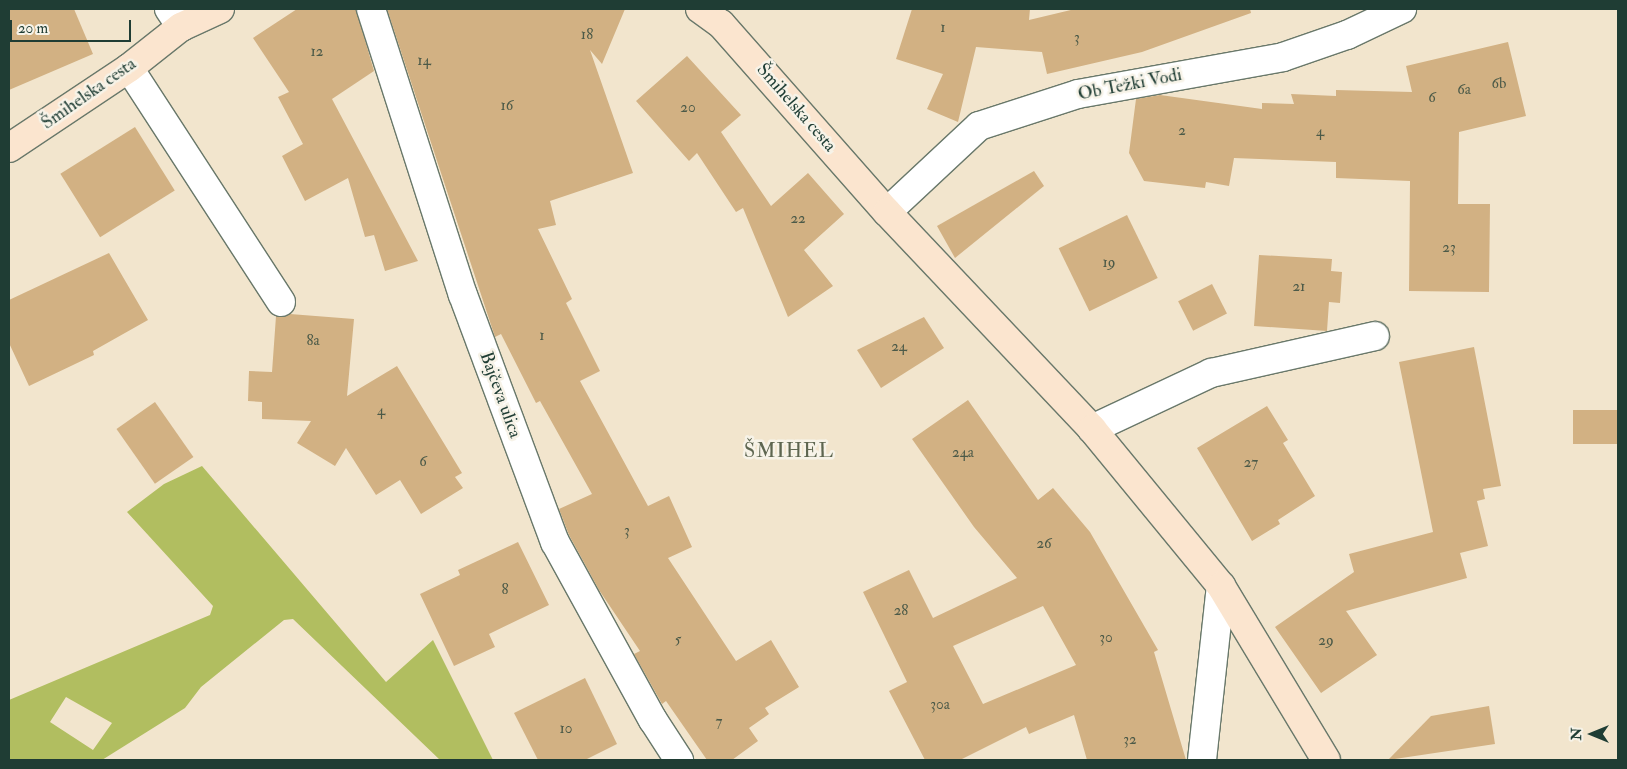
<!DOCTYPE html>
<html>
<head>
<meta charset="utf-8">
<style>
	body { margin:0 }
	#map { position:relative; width:1627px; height:769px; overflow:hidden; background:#f2e5cd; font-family:"IM FELL Double Pica",serif }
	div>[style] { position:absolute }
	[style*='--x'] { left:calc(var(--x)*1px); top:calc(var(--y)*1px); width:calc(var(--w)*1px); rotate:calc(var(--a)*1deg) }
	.green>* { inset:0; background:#b1be60 }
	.building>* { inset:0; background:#d2b183; transform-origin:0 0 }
	.roads { filter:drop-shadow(1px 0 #69786a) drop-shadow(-1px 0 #69786a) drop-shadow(0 1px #69786a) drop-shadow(0 -1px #69786a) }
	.street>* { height:28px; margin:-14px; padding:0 14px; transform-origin:14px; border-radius:14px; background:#fff }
	.secondary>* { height:28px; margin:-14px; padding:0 14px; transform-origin:14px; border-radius:14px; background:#fbe5cf }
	span { translate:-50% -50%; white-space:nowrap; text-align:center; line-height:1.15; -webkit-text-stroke:5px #f7f3e8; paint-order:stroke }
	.number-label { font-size:15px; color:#4c5a48 }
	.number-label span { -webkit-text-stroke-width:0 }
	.street-label { font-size:18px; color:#1f3d34 }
	.quarter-label { font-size:20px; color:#5e6650; letter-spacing:1px }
	.frame { position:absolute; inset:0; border:10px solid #1f3d34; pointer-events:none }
	.north { position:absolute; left:1567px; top:709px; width:50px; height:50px; -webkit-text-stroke:4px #f7f3e8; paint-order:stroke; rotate:270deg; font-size:14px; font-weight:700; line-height:20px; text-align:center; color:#1f3d34 }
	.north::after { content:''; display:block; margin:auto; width:18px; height:22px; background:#1f3d34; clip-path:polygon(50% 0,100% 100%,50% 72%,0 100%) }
	.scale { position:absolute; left:10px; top:20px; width:121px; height:22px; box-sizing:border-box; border:2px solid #1f3d34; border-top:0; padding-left:6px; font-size:15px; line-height:18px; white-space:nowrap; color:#1f3d34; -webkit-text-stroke:4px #f7f3e8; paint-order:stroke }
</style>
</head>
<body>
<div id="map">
	<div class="green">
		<div style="clip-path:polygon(evenodd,202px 466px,386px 682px,433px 640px,493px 760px,440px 760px,293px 619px,284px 620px,201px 687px,185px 708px,102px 760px,9px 760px,9px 700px,210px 615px,213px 606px,127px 512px,164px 484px,202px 466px,66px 697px,112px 723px,93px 750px,50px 722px,66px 697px)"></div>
	</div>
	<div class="building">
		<div style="clip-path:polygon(9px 9px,74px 9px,93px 54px,9px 90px)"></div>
		<div style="clip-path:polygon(297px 9px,356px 9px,374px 71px,332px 99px,418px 261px,385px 271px,374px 235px,365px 237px,348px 178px,305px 201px,282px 156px,303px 144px,278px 97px,289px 92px,253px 38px)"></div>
		<div style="clip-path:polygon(387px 9px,625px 9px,602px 64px,590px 50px,633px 173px,550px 201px,556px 225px,538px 229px,572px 299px,566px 303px,600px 371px,580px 381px,648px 506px,669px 496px,692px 547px,668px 558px,736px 661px,771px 640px,799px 687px,765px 708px,769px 714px,749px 728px,758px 741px,732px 760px,707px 760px,666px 701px,662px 704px,634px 654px,640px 651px,599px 590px,569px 535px,559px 509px,592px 494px,540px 401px,536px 403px,501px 334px,495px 337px)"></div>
		<div style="clip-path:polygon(912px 9px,1030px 9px,1029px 20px,1075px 9px,1250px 9px,1251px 13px,1142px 52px,1047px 74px,1042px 52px,976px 47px,958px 122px,927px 109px,943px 74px,896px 59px)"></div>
		<div style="clip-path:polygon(1508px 42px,1526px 116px,1459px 132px,1458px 204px,1490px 204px,1489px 292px,1409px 291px,1410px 181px,1336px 178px,1336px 162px,1234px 158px,1229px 186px,1206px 182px,1205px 188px,1144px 181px,1129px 153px,1136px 99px,1160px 95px,1262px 109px,1262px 103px,1294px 104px,1291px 94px,1336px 96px,1336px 90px,1412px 92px,1406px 66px)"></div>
		<div style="clip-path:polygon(687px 56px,741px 115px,721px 132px,771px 206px,808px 173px,844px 214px,804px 250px,833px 286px,788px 317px,743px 208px,736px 212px,697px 153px,689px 161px,636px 101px)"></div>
		<div style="left:135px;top:127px;width:75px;height:88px;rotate:58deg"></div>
		<div style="clip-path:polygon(1034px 171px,1044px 186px,955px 258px,937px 226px)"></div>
		<div style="left:1127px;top:215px;width:70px;height:76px;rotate:64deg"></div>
		<div style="clip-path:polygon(109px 253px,148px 320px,93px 351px,94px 355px,29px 386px,9px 343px,9px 300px)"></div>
		<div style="clip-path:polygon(1259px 255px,1332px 259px,1331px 271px,1342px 272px,1340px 303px,1329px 302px,1327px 331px,1254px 326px)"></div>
		<div style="left:1212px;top:284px;width:33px;height:38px;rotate:63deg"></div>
		<div style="clip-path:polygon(290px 314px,354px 319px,347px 396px,397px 366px,462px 473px,455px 477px,463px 488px,421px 514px,400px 480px,376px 495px,346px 448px,335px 466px,297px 443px,311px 421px,262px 419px,262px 402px,248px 401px,249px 371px,272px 372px,276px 316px)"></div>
		<div style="clip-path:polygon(924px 317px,944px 348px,881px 388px,857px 350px)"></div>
		<div style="clip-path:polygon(1474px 347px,1501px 486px,1483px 489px,1485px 499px,1477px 501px,1488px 546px,1460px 553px,1467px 578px,1346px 611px,1377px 655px,1321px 693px,1275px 627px,1354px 572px,1349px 554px,1433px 532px,1399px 362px)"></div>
		<div style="clip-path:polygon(evenodd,968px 400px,1038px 500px,1053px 488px,1090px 532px,1158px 650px,1154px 652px,1186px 760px,1087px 760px,1074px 715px,1029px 734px,1026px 727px,960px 760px,925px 760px,889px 691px,907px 682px,863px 592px,909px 570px,933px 618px,1017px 578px,974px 527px,912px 439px,968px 400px,1043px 606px,1076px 665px,983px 704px,953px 646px,1043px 606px)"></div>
		<div style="left:155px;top:402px;width:67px;height:47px;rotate:55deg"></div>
		<div style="clip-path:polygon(1267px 406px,1288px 440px,1283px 443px,1315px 496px,1278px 520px,1280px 524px,1252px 541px,1197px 448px)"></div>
		<div style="left:1618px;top:410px;width:34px;height:45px;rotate:90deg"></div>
		<div style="clip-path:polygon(518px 542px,549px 605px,489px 634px,495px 647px,454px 666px,420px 594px,460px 575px,458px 570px)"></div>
		<div style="clip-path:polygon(585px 678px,617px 744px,585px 760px,538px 760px,514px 713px)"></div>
		<div style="clip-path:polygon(1489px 706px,1495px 744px,1388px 760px,1431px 716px)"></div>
	</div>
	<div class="roads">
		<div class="street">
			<div style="--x:169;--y:9;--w:22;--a:56"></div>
			<div style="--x:371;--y:9;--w:300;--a:72.2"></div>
			<div style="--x:463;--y:295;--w:264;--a:69.6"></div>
			<div style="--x:555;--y:542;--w:203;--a:61.2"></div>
			<div style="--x:653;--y:720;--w:48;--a:57"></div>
			<div style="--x:129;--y:68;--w:279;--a:57"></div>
			<div style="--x:887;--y:212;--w:126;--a:-43.1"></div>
			<div style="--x:979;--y:126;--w:104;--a:-17.9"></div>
			<div style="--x:1078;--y:94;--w:208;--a:-10.2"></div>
			<div style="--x:1283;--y:57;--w:68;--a:-19"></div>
			<div style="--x:1347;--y:35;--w:61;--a:-25.3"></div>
			<div style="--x:1092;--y:429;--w:132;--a:-25.2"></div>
			<div style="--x:1211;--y:373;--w:168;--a:-12.7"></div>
			<div style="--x:1202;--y:760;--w:175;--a:-83.8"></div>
		</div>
		<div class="secondary">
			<div style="--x:700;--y:9;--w:26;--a:36"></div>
			<div style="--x:721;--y:24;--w:251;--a:48.6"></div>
			<div style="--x:887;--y:212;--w:299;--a:46.6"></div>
			<div style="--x:1092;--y:429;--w:203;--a:50.6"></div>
			<div style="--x:1221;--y:586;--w:203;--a:58.9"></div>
			<div style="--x:9;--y:148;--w:144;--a:-33.7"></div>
			<div style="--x:129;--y:68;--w:66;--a:-38.3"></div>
			<div style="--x:181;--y:27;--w:43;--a:-24.8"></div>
		</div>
	</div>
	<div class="number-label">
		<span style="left:943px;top:28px">1</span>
		<span style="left:587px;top:35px">18</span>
		<span style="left:1077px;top:38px">3</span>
		<span style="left:317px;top:52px">12</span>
		<span style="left:424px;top:61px">14</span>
		<span style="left:1499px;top:84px">6b</span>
		<span style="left:1464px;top:90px">6a</span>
		<span style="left:1432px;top:98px">6</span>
		<span style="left:507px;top:106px">16</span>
		<span style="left:688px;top:108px">20</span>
		<span style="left:1182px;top:131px">2</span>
		<span style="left:1320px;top:132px">4</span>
		<span style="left:798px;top:219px">22</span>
		<span style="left:1449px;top:248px">23</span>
		<span style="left:1109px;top:263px">19</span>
		<span style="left:1299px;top:287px">21</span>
		<span style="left:542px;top:336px">1</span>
		<span style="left:313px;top:341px">8a</span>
		<span style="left:899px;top:347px">24</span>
		<span style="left:381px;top:411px">4</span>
		<span style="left:963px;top:453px">24a</span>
		<span style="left:423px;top:462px">6</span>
		<span style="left:1251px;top:463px">27</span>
		<span style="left:627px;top:531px">3</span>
		<span style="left:1044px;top:544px">26</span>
		<span style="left:505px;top:590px">8</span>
		<span style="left:901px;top:611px">28</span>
		<span style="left:1106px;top:638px">30</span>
		<span style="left:678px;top:640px">5</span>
		<span style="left:1326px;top:641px">29</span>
		<span style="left:940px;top:705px">30a</span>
		<span style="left:719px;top:722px">7</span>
		<span style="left:566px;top:729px">10</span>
		<span style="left:1130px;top:740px">32</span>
	</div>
	<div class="street-label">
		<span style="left:1130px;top:85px;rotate:-11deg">Ob Težki Vodi</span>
		<span style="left:89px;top:94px;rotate:-35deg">Šmihelska cesta</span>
		<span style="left:796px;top:108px;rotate:49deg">Šmihelska cesta</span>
		<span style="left:500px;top:395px;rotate:70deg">Bajčeva ulica</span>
	</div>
	<div class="quarter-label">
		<span style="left:789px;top:450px">ŠMIHEL</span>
	</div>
	<div class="frame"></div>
	<div class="north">N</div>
	<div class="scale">20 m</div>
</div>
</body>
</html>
